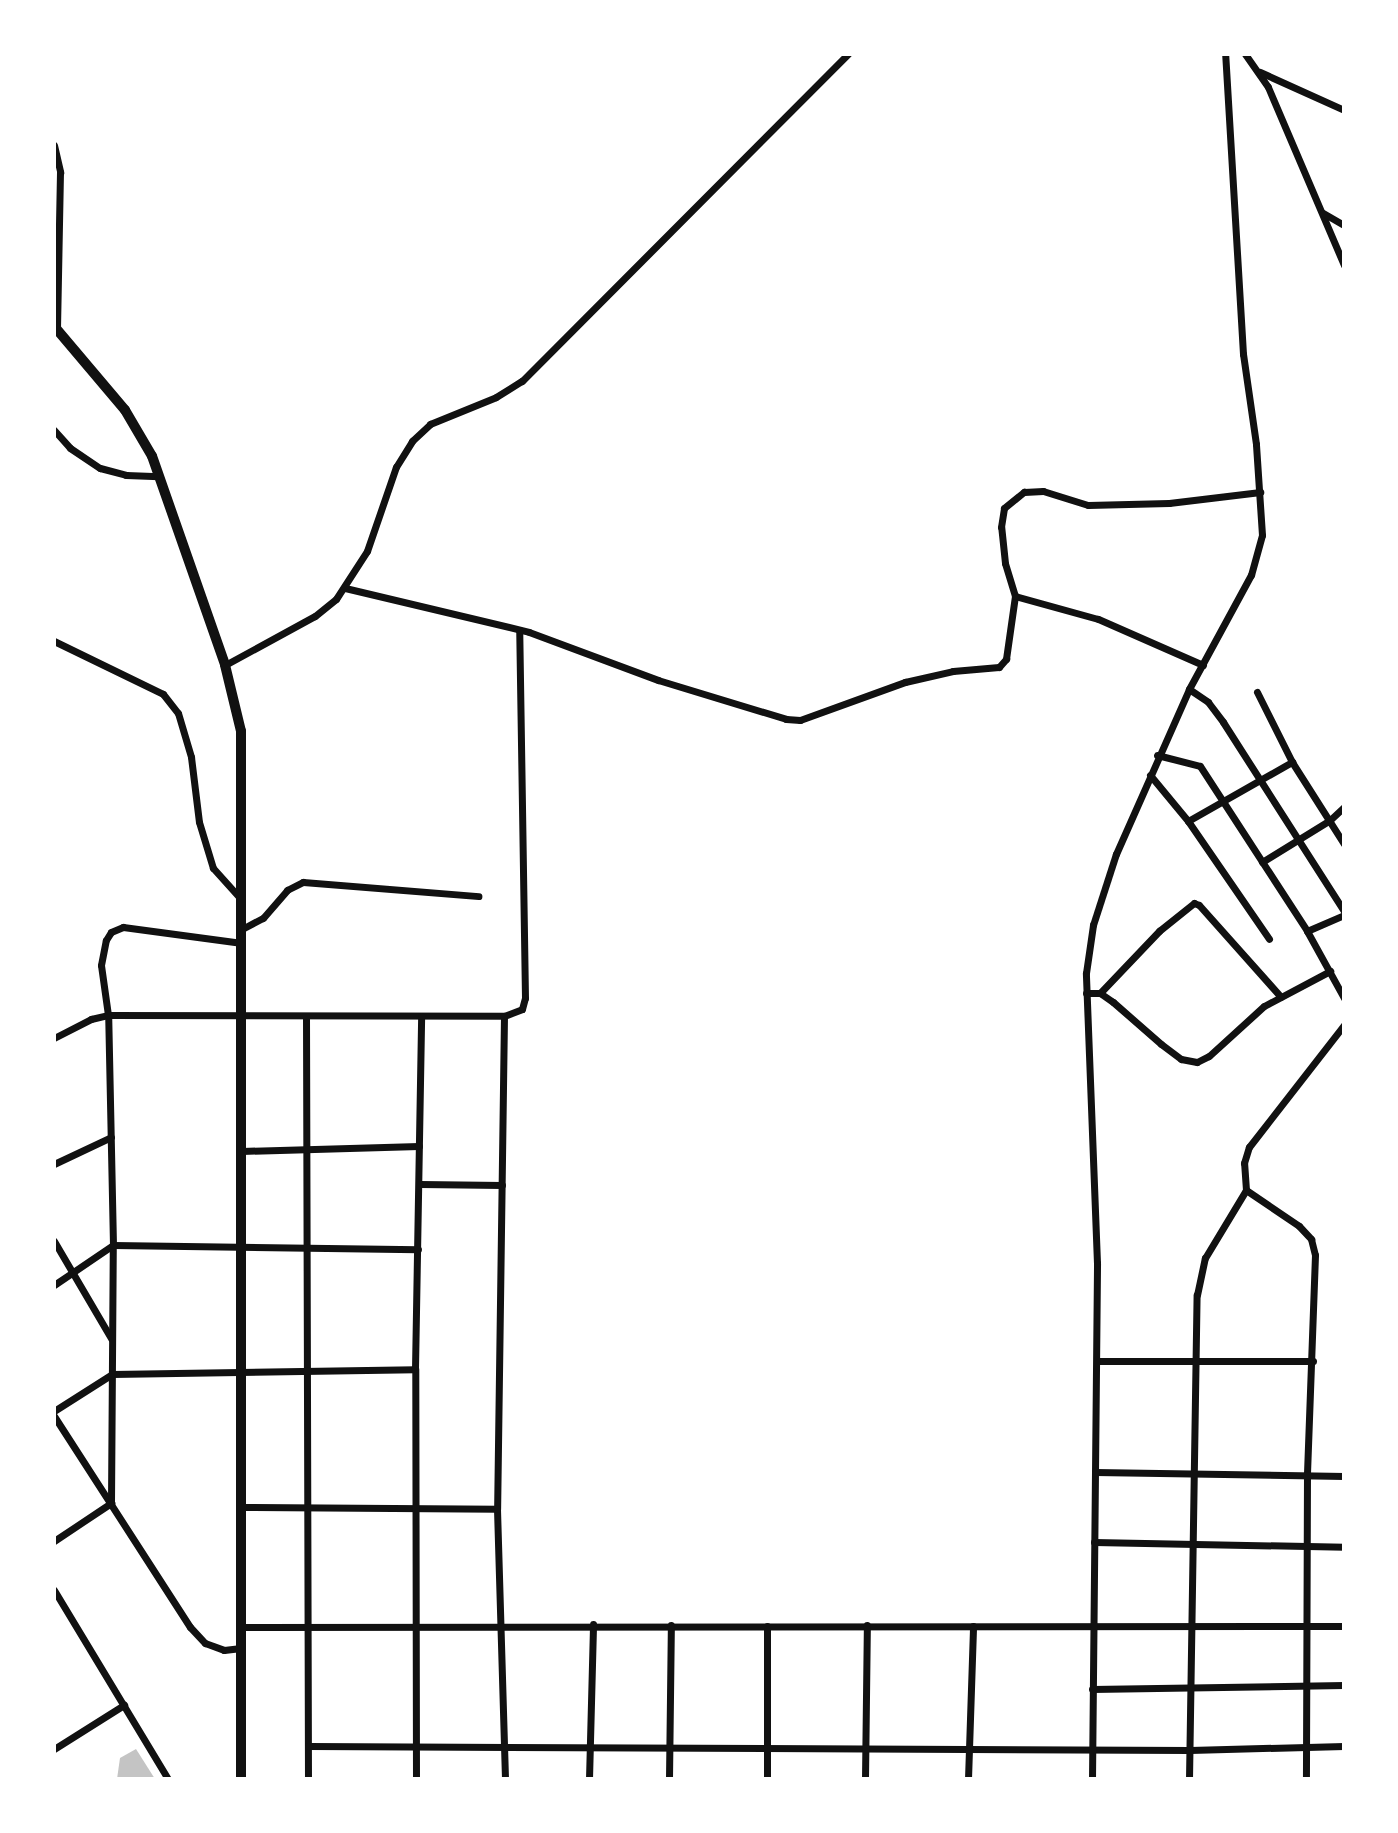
<!DOCTYPE html>
<html>
<head>
<meta charset="utf-8">
<style>
	body { margin:0 }
	#map { position:relative; width:1398px; height:1833px; overflow:hidden; background:#fff; font-family:"Alegreya Sans",sans-serif }
	div>[style] { position:absolute }
	[style*='--x'] { left:calc(var(--x)*1px); top:calc(var(--y)*1px); width:calc(var(--w)*1px); rotate:calc(var(--a)*1deg) }
	.building>* { inset:0; background:#c4c4c4 }
	.minor>* { height:7px; margin:-3.5px; padding:0 3.5px; transform-origin:3.5px; border-radius:3.5px; background:#111 }
	.secondary>* { height:10px; margin:-5px; padding:0 5px; transform-origin:5px; border-radius:5px; background:#111 }
	span { translate:-50% -50%; white-space:nowrap; text-align:center; line-height:1.15; -webkit-text-stroke:8px #fff; paint-order:stroke }
	.frame { position:absolute; inset:0; border:56px solid #fff; pointer-events:none }
</style>
</head>
<body>
<div id="map">
	<div class="building">
		<div style="clip-path:polygon(136px 1749px,155px 1779px,117px 1779px,120px 1758px)"></div>
	</div>
	<div class="minor">
		<div style="--x:1245;--y:54;--w:40;--a:55.1"></div>
		<div style="--x:1268;--y:87;--w:194;--a:66.9"></div>
		<div style="--x:1260;--y:72;--w:92;--a:24.3"></div>
		<div style="--x:54;--y:145;--w:28;--a:77"></div>
		<div style="--x:60;--y:172;--w:158;--a:91.1"></div>
		<div style="--x:1323;--y:213;--w:24;--a:30"></div>
		<div style="--x:54;--y:430;--w:24;--a:48"></div>
		<div style="--x:70;--y:448;--w:36;--a:34"></div>
		<div style="--x:100;--y:468;--w:27;--a:15"></div>
		<div style="--x:126;--y:475;--w:33;--a:2"></div>
		<div style="--x:345;--y:588;--w:189;--a:13.4"></div>
		<div style="--x:529;--y:632;--w:138;--a:20.4"></div>
		<div style="--x:658;--y:680;--w:134;--a:16.9"></div>
		<div style="--x:786;--y:719;--w:14;--a:4"></div>
		<div style="--x:800;--y:720;--w:112;--a:-19.9"></div>
		<div style="--x:905;--y:682;--w:49;--a:-12.9"></div>
		<div style="--x:953;--y:671;--w:46;--a:-5"></div>
		<div style="--x:999;--y:667;--w:11;--a:-49"></div>
		<div style="--x:1006;--y:659;--w:64;--a:-81.9"></div>
		<div style="--x:54;--y:641;--w:121;--a:25.9"></div>
		<div style="--x:163;--y:694;--w:24;--a:52"></div>
		<div style="--x:178;--y:713;--w:46;--a:73.5"></div>
		<div style="--x:191;--y:757;--w:65;--a:83"></div>
		<div style="--x:199;--y:822;--w:48;--a:73.1"></div>
		<div style="--x:213;--y:868;--w:40;--a:48"></div>
		<div style="--x:225;--y:665;--w:102;--a:-28.6"></div>
		<div style="--x:315;--y:616;--w:27;--a:-39"></div>
		<div style="--x:336;--y:599;--w:57;--a:-57.1"></div>
		<div style="--x:367;--y:551;--w:89;--a:-71"></div>
		<div style="--x:396;--y:467;--w:31;--a:-58"></div>
		<div style="--x:412;--y:441;--w:25;--a:-43"></div>
		<div style="--x:430;--y:424;--w:71;--a:-22.2"></div>
		<div style="--x:496;--y:397;--w:31;--a:-32"></div>
		<div style="--x:522;--y:381;--w:462;--a:-45.1"></div>
		<div style="--x:1203;--y:665;--w:115;--a:-156.3"></div>
		<div style="--x:1098;--y:619;--w:86;--a:-164.5"></div>
		<div style="--x:1015;--y:596;--w:34;--a:-107"></div>
		<div style="--x:1005;--y:563;--w:36;--a:-96"></div>
		<div style="--x:1001;--y:527;--w:19;--a:-81"></div>
		<div style="--x:1004;--y:508;--w:26;--a:-39"></div>
		<div style="--x:1024;--y:492;--w:19;--a:-3"></div>
		<div style="--x:1043;--y:491;--w:47;--a:17.3"></div>
		<div style="--x:1088;--y:505;--w:81;--a:-1.4"></div>
		<div style="--x:1169;--y:503;--w:92;--a:-6.9"></div>
		<div style="--x:1189;--y:689;--w:23;--a:34"></div>
		<div style="--x:1208;--y:702;--w:25;--a:53"></div>
		<div style="--x:1223;--y:722;--w:224;--a:57.4"></div>
		<div style="--x:1257;--y:692;--w:78;--a:63.4"></div>
		<div style="--x:1292;--y:762;--w:97;--a:57.6"></div>
		<div style="--x:1157;--y:755;--w:44;--a:14.3"></div>
		<div style="--x:1200;--y:766;--w:197;--a:57"></div>
		<div style="--x:1307;--y:931;--w:77;--a:61.1"></div>
		<div style="--x:1150;--y:775;--w:60;--a:50.4"></div>
		<div style="--x:1188;--y:821;--w:143;--a:55.5"></div>
		<div style="--x:1188;--y:821;--w:120;--a:-29.6"></div>
		<div style="--x:1262;--y:862;--w:80;--a:-31.7"></div>
		<div style="--x:1330;--y:820;--w:19;--a:-43"></div>
		<div style="--x:242;--y:929;--w:24;--a:-28"></div>
		<div style="--x:263;--y:918;--w:37;--a:-49"></div>
		<div style="--x:287;--y:890;--w:18;--a:-27"></div>
		<div style="--x:303;--y:882;--w:176;--a:4.6"></div>
		<div style="--x:1307;--y:931;--w:40;--a:-23.4"></div>
		<div style="--x:1086;--y:993;--w:14;--a:0"></div>
		<div style="--x:1100;--y:993;--w:16;--a:35"></div>
		<div style="--x:1113;--y:1002;--w:64;--a:41.2"></div>
		<div style="--x:1161;--y:1044;--w:25;--a:37"></div>
		<div style="--x:1181;--y:1059;--w:16;--a:11"></div>
		<div style="--x:1197;--y:1062;--w:13;--a:-27"></div>
		<div style="--x:1209;--y:1056;--w:74;--a:-42.3"></div>
		<div style="--x:1264;--y:1006;--w:75;--a:-27.9"></div>
		<div style="--x:1100;--y:993;--w:86;--a:-46.4"></div>
		<div style="--x:1159;--y:931;--w:45;--a:-38.7"></div>
		<div style="--x:1194;--y:903;--w:5;--a:22"></div>
		<div style="--x:1199;--y:905;--w:123;--a:48.3"></div>
		<div style="--x:306;--y:1016;--w:763;--a:89.85"></div>
		<div style="--x:504;--y:1016;--w:493;--a:90.8"></div>
		<div style="--x:497;--y:1509;--w:270;--a:88.3"></div>
		<div style="--x:54;--y:1038;--w:42;--a:-27.2"></div>
		<div style="--x:91;--y:1019;--w:17;--a:-13"></div>
		<div style="--x:108;--y:1015;--w:396;--a:0.1"></div>
		<div style="--x:504;--y:1016;--w:19;--a:-21"></div>
		<div style="--x:522;--y:1009;--w:11;--a:-75"></div>
		<div style="--x:525;--y:998;--w:368;--a:-90.9"></div>
		<div style="--x:242;--y:1151;--w:177;--a:-1.6"></div>
		<div style="--x:54;--y:1164;--w:63;--a:-25.3"></div>
		<div style="--x:420;--y:1184;--w:82;--a:0.7"></div>
		<div style="--x:1246;--y:1190;--w:64;--a:34.2"></div>
		<div style="--x:1299;--y:1226;--w:18;--a:47"></div>
		<div style="--x:1311;--y:1239;--w:16;--a:76"></div>
		<div style="--x:1315;--y:1255;--w:219;--a:92.1"></div>
		<div style="--x:1307;--y:1474;--w:305;--a:90.2"></div>
		<div style="--x:54;--y:1241;--w:113;--a:59.6"></div>
		<div style="--x:54;--y:1285;--w:71;--a:-34.1"></div>
		<div style="--x:113;--y:1245;--w:305;--a:0.8"></div>
		<div style="--x:1097;--y:1361;--w:216;--a:0"></div>
		<div style="--x:54;--y:1411;--w:69;--a:-32.5"></div>
		<div style="--x:112;--y:1374;--w:303;--a:-0.9"></div>
		<div style="--x:54;--y:1416;--w:251;--a:57.2"></div>
		<div style="--x:190;--y:1627;--w:22;--a:47"></div>
		<div style="--x:205;--y:1643;--w:20;--a:20"></div>
		<div style="--x:224;--y:1650;--w:17;--a:-7"></div>
		<div style="--x:1095;--y:1472;--w:249;--a:0.9"></div>
		<div style="--x:242;--y:1507;--w:255;--a:0.4"></div>
		<div style="--x:54;--y:1541;--w:69;--a:-33.7"></div>
		<div style="--x:111;--y:1503;--w:258;--a:-89.6"></div>
		<div style="--x:113;--y:1245;--w:230;--a:-91.2"></div>
		<div style="--x:108;--y:1015;--w:50;--a:-98"></div>
		<div style="--x:101;--y:965;--w:25;--a:-79"></div>
		<div style="--x:106;--y:940;--w:9;--a:-58"></div>
		<div style="--x:111;--y:932;--w:13;--a:-23"></div>
		<div style="--x:123;--y:927;--w:120;--a:7.7"></div>
		<div style="--x:1094;--y:1542;--w:250;--a:1.1"></div>
		<div style="--x:54;--y:1590;--w:221;--a:58.9"></div>
		<div style="--x:767;--y:1626;--w:153;--a:90"></div>
		<div style="--x:241;--y:1627;--w:1103;--a:-0.05"></div>
		<div style="--x:1092;--y:1689;--w:252;--a:-0.9"></div>
		<div style="--x:308;--y:1746;--w:882;--a:0.26"></div>
		<div style="--x:1190;--y:1750;--w:154;--a:-1.5"></div>
		<div style="--x:54;--y:1749;--w:83;--a:-32.2"></div>
		<div style="--x:416;--y:1779;--w:410;--a:-90.1"></div>
		<div style="--x:415;--y:1369;--w:353;--a:-89"></div>
		<div style="--x:589;--y:1779;--w:155;--a:-88.5"></div>
		<div style="--x:669;--y:1779;--w:154;--a:-89.3"></div>
		<div style="--x:865;--y:1779;--w:154;--a:-89.3"></div>
		<div style="--x:968;--y:1779;--w:153;--a:-88.1"></div>
		<div style="--x:1092;--y:1779;--w:516;--a:-89.44"></div>
		<div style="--x:1097;--y:1263;--w:290;--a:-92.2"></div>
		<div style="--x:1086;--y:973;--w:49;--a:-81.7"></div>
		<div style="--x:1093;--y:925;--w:75;--a:-72.1"></div>
		<div style="--x:1116;--y:854;--w:180;--a:-66.1"></div>
		<div style="--x:1189;--y:689;--w:130;--a:-61.5"></div>
		<div style="--x:1251;--y:575;--w:41;--a:-74.6"></div>
		<div style="--x:1262;--y:535;--w:91;--a:-93.8"></div>
		<div style="--x:1256;--y:444;--w:91;--a:-98.2"></div>
		<div style="--x:1243;--y:354;--w:301;--a:-93.4"></div>
		<div style="--x:1189;--y:1779;--w:484;--a:-89.1"></div>
		<div style="--x:1197;--y:1295;--w:38;--a:-78"></div>
		<div style="--x:1205;--y:1258;--w:79;--a:-58.9"></div>
		<div style="--x:1246;--y:1190;--w:27;--a:-94"></div>
		<div style="--x:1244;--y:1163;--w:17;--a:-73"></div>
		<div style="--x:1249;--y:1147;--w:155;--a:-52.1"></div>
	</div>
	<div class="secondary">
		<div style="--x:54;--y:326;--w:110;--a:49.8"></div>
		<div style="--x:125;--y:410;--w:53;--a:59.6"></div>
		<div style="--x:152;--y:456;--w:221;--a:70.7"></div>
		<div style="--x:225;--y:665;--w:68;--a:76.4"></div>
		<div style="--x:241;--y:731;--w:1048;--a:90"></div>
	</div>
	<div class="frame"></div>
</div>
</body>
</html>
